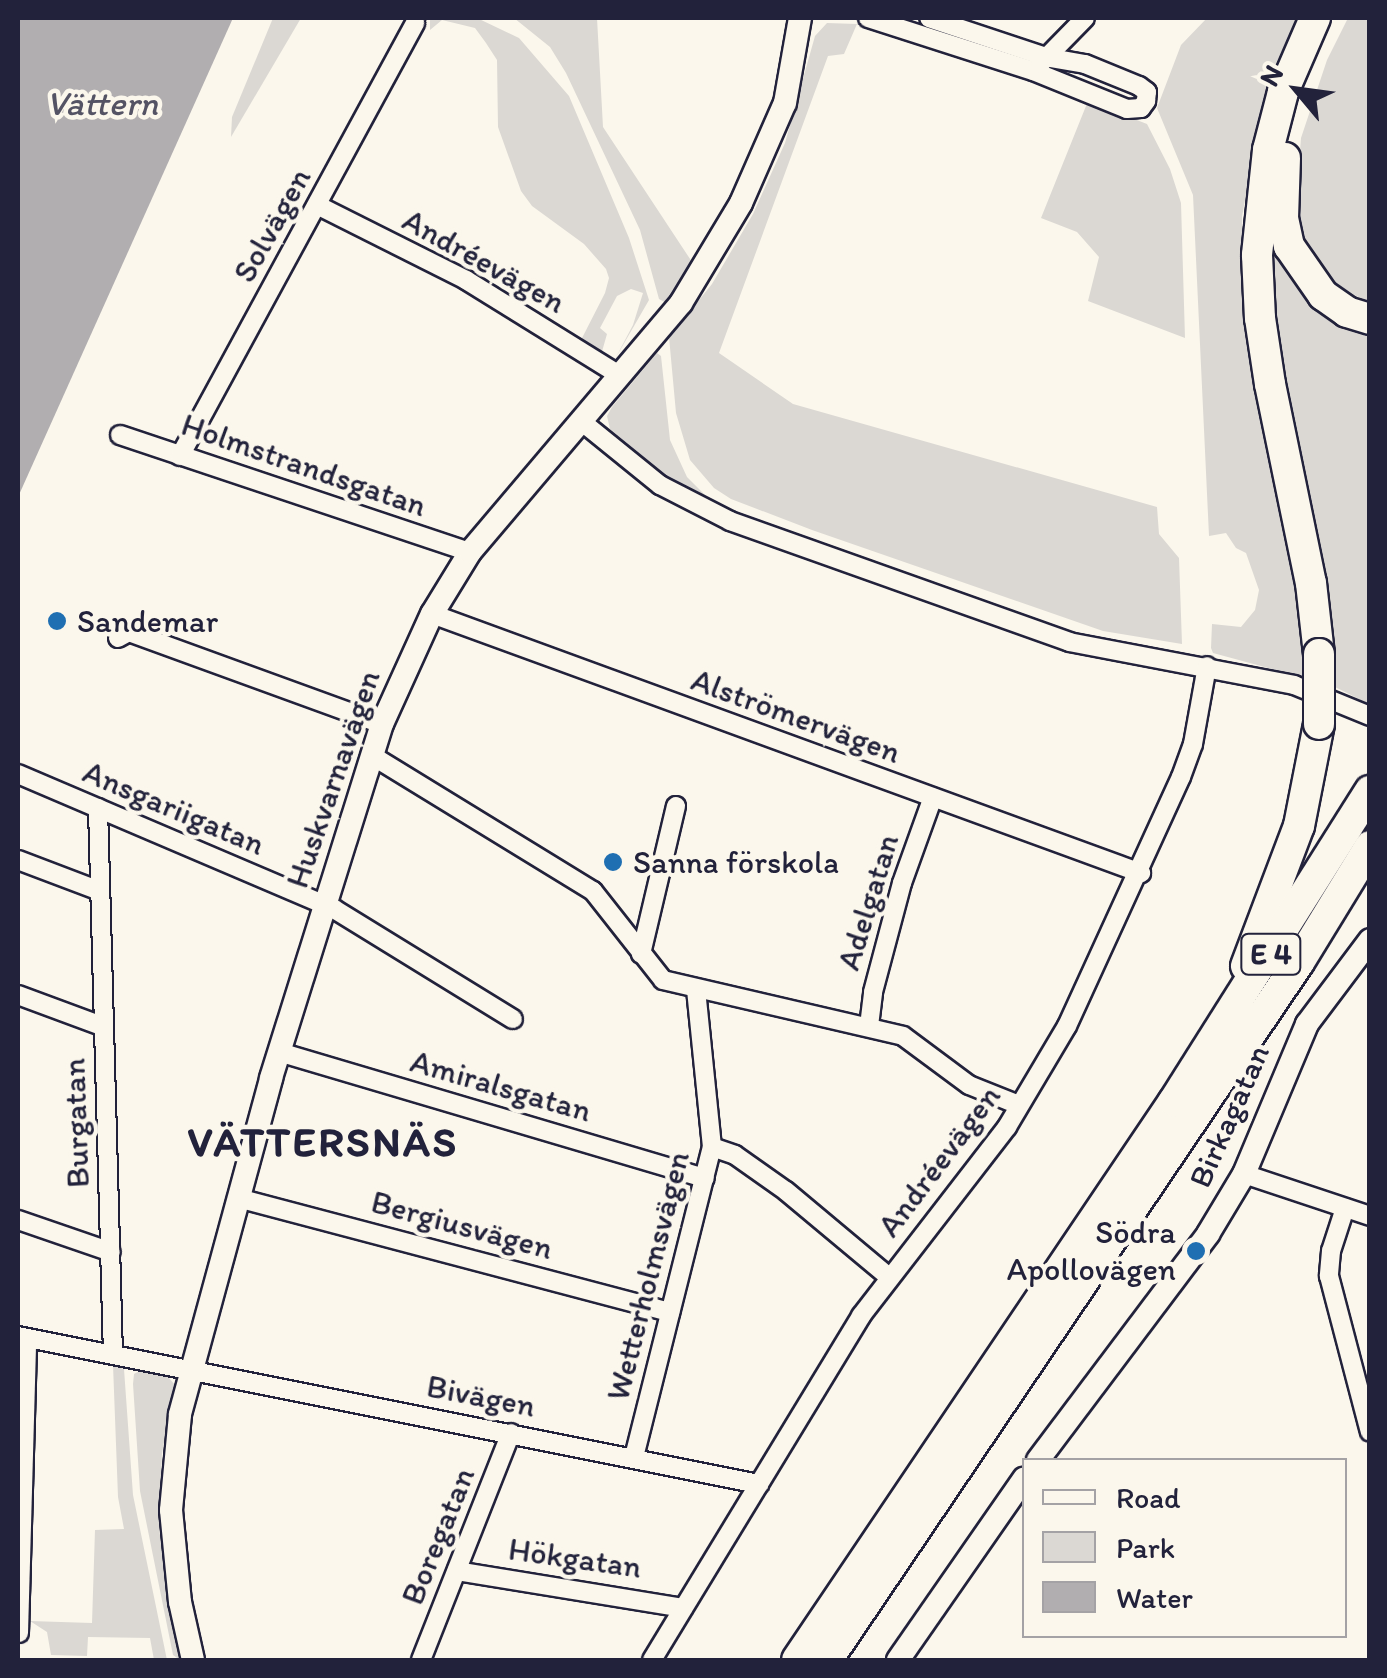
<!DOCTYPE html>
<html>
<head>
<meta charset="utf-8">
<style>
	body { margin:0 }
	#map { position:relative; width:1387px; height:1678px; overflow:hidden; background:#fbf7ec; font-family:Itim,sans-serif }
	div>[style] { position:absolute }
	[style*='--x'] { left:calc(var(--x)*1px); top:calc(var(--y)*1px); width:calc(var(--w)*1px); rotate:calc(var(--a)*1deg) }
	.green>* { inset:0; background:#dbd8d3 }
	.water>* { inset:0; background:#b1aeb0 }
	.roads { filter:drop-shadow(2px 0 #22223b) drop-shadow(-2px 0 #22223b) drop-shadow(0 2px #22223b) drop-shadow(0 -2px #22223b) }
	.street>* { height:18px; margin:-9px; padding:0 9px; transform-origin:9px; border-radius:9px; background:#fbf7ec }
	.secondary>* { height:22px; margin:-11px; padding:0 11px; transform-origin:11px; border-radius:11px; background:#fbf7ec }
	.highway>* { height:30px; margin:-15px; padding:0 15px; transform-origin:15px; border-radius:15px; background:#fbf7ec }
	.bridges { filter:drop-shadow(2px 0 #22223b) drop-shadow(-2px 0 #22223b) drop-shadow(0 2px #22223b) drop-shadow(0 -2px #22223b) }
	.highway-bridge>* { height:30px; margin:-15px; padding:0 15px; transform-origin:15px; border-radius:15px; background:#fbf7ec }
	.dots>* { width:28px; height:28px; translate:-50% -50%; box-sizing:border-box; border:5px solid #fbf7ec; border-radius:50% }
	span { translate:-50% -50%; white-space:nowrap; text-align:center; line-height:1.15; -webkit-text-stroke:9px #fbf7ec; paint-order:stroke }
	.shield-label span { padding:2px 8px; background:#fbf7ec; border:2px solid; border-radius:8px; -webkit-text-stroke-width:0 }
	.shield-label { font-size:30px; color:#22223b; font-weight:700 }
	.street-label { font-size:32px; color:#22223b }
	.poi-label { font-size:32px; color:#22223b }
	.left { translate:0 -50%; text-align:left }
	.right { translate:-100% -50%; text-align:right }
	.water-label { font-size:35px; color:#545364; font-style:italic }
	.district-label { font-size:42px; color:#22223b; font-weight:700; letter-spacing:2.5px }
	.frame { position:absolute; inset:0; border:20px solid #22223b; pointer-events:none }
	.legend { position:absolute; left:1022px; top:1458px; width:325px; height:180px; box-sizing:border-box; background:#fbf7ec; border:2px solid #a4a2a5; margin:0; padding:12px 18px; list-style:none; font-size:30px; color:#22223b }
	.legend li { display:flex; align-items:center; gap:20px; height:50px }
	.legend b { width:50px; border:2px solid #a4a2a5 }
	.north { position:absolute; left:1247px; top:40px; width:100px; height:100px; -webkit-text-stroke:8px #fbf7ec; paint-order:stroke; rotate:299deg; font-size:28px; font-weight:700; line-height:40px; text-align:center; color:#22223b }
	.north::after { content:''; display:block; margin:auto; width:35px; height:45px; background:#22223b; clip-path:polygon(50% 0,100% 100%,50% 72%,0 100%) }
</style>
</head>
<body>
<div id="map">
	<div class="green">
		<div style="clip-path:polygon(273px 18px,301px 18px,231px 137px,232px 117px)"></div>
		<div style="clip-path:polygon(430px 18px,477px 18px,519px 38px,569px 96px,629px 238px,649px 300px,615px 359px,633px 325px,643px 293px,631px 289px,617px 296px,600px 328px,607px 334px,601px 355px,580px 342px,605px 293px,609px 278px,606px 269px,584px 244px,532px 206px,521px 191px,498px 127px,497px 60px,486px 43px,475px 28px,442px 20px,430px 30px)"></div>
		<div style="clip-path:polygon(514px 18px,597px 18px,603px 127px,694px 265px,666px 303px,659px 299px,640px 230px,566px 73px,550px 47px)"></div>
		<div style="clip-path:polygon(1207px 18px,1298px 18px,1276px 63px,1255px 143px,1242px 217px,1243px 285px,1252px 358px,1294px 555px,1309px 679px,1213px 653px,1211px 648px,1212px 624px,1241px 627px,1255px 610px,1259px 590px,1246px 553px,1236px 548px,1226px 533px,1209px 536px,1193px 195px,1157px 108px,1181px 45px)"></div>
		<div style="clip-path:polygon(1348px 18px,1369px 18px,1369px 304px,1326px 277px,1309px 256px,1296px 203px,1301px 138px,1327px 60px)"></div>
		<div style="clip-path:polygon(827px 23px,857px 24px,844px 54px,828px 56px,719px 353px,793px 404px,1157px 507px,1159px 534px,1179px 558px,1182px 644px,1103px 631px,812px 530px,731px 499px,714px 488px,690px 460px,676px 413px,669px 337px,712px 284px,753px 214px,785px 143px,815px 36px)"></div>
		<div style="clip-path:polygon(1292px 96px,1278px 171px,1282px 248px,1369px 328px,1369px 704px,1335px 687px,1327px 593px,1274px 339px,1267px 254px,1278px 139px)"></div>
		<div style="clip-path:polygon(1088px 101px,1147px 124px,1170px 169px,1181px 203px,1185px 338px,1088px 301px,1099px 257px,1077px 232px,1041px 218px)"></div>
		<div style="clip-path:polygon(657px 353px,661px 356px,670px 440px,687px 477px,713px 503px,670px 479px,610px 429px,607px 416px,612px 407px)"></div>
		<div style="clip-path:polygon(113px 1365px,124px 1369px,133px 1495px,167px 1660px,154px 1660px,150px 1638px,88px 1637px,87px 1656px,51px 1655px,47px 1632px,30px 1621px,92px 1623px,95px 1530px,124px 1529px,118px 1497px)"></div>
		<div style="clip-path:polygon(141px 1370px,168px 1377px,175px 1385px,162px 1453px,159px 1529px,180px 1660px,173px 1655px,140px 1491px,133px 1384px,134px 1374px)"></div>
	</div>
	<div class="water">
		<div style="clip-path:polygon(18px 18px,233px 18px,18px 497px)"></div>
	</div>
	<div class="roads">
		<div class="street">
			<div style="--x:868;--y:18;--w:173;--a:17.8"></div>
			<div style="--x:1033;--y:71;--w:101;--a:22"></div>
			<div style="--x:1127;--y:109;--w:14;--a:-4"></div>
			<div style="--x:1141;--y:108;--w:9;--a:-54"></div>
			<div style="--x:1146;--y:101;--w:9;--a:-84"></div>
			<div style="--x:1147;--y:92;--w:10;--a:-143"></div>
			<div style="--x:1139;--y:86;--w:58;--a:-157.8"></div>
			<div style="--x:1085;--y:64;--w:40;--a:-170"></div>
			<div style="--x:1046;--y:57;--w:123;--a:-161.6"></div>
			<div style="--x:1040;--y:64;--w:64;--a:-45.6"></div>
			<div style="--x:317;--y:205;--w:167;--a:26.7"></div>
			<div style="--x:466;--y:280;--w:180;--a:31.8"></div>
			<div style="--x:581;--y:421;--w:102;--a:39"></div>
			<div style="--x:660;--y:485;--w:79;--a:27.2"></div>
			<div style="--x:730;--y:521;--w:360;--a:19.6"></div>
			<div style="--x:1069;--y:642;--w:229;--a:10.8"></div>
			<div style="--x:1294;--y:685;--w:82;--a:22.2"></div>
			<div style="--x:120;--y:435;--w:369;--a:18.5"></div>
			<div style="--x:180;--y:456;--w:493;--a:-61.5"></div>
			<div style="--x:432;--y:614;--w:755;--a:20.07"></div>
			<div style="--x:118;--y:638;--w:13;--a:-29"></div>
			<div style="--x:129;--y:632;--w:269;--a:20"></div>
			<div style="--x:371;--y:755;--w:260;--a:31.5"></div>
			<div style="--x:593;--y:891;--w:113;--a:51.8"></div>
			<div style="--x:663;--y:980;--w:246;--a:13.1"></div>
			<div style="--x:903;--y:1036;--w:82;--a:36.6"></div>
			<div style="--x:969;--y:1085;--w:54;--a:21.8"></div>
			<div style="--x:18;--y:774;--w:344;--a:23.1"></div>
			<div style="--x:334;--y:909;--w:210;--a:31.6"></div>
			<div style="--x:98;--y:808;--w:546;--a:88.43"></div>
			<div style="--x:18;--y:860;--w:85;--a:20.8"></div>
			<div style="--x:641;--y:954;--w:152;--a:-76.7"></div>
			<div style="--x:18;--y:995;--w:90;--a:20.3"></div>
			<div style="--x:869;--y:1026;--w:34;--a:-83"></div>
			<div style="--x:873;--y:992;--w:113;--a:-75.1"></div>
			<div style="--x:902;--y:883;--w:91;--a:-70.2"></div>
			<div style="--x:279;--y:1052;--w:444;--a:16.5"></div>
			<div style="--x:712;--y:1147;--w:24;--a:19"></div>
			<div style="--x:735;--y:1155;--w:62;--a:35.2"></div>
			<div style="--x:786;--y:1191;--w:134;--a:39.9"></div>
			<div style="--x:1244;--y:1174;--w:133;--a:18.4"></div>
			<div style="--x:238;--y:1198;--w:447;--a:14.8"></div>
			<div style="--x:1345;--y:1208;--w:45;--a:108"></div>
			<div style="--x:1331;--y:1251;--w:25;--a:95"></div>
			<div style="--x:1329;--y:1276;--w:161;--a:75.3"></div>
			<div style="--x:18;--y:1220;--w:98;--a:19"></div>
			<div style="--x:18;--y:1336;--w:756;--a:11.3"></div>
			<div style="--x:634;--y:1457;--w:320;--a:-75.9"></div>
			<div style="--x:712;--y:1147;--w:159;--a:-95.8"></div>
			<div style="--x:457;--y:1571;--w:229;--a:9.3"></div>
			<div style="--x:19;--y:1633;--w:295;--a:-88.4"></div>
			<div style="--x:421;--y:1660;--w:244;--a:-68.4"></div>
			<div style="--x:652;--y:1660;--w:403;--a:-58.7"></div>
			<div style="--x:861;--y:1316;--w:239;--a:-52.3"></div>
			<div style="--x:1007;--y:1127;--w:117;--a:-59.3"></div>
			<div style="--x:1067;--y:1026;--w:274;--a:-65.4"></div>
			<div style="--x:1181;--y:777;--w:35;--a:-70"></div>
			<div style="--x:1193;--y:744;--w:79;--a:-79.8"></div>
		</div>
		<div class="secondary">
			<div style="--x:1038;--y:1460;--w:283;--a:-53"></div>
			<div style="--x:1208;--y:1234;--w:70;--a:-59"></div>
			<div style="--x:1244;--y:1174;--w:163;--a:-67.2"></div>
			<div style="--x:1307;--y:1024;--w:105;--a:-53.1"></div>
			<div style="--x:193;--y:1660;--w:59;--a:-102.6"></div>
			<div style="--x:180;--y:1602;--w:92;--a:-95.6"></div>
			<div style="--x:171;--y:1510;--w:96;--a:-84.6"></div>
			<div style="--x:180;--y:1414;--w:348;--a:-74.8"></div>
			<div style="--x:271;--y:1078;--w:371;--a:-72.6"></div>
			<div style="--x:382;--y:724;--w:121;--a:-65.6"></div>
			<div style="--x:432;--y:614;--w:73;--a:-58.5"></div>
			<div style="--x:470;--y:552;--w:326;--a:-49.7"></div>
			<div style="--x:681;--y:303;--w:117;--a:-59"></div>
			<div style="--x:741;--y:203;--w:109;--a:-66.3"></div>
			<div style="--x:785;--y:103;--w:86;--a:-80"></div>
			<div style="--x:898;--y:1660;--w:221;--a:-55.2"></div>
		</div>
		<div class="highway">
			<div style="--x:1315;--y:18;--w:81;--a:113.4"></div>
			<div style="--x:1283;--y:92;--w:60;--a:104.5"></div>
			<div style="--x:1268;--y:150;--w:106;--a:96"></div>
			<div style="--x:1257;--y:255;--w:63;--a:87.3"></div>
			<div style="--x:1260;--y:318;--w:67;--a:81.4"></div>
			<div style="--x:1270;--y:384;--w:203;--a:78.4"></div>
			<div style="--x:1311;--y:583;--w:71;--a:83.6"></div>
			<div style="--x:1285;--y:158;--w:60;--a:91.9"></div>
			<div style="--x:1283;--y:218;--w:29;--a:78"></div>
			<div style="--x:1289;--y:246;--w:60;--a:55.2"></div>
			<div style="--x:1323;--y:295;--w:29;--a:35"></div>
			<div style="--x:1347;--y:312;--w:24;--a:17"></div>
			<div style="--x:1246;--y:966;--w:150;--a:-69.3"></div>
			<div style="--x:1299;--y:826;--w:104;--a:-78.9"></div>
			<div style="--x:797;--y:1660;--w:674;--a:-56"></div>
			<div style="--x:1174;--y:1101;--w:367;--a:-57.7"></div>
			<div style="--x:827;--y:1660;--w:843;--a:-55.93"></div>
			<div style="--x:1299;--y:962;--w:136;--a:-58.5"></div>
		</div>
	</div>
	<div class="bridges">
		<div class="highway-bridge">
			<div style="--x:1319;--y:724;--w:70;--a:-90"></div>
		</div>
	</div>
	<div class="dots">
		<div style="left:57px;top:621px;background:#1f6fb2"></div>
		<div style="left:613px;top:862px;background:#1f6fb2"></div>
		<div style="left:1196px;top:1251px;background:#1f6fb2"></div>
	</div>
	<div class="shield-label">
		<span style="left:1271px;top:954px">E 4</span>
	</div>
	<div class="street-label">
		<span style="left:272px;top:225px;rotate:-61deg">Solvägen</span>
		<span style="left:484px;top:261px;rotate:29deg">Andréevägen</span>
		<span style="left:304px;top:465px;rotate:19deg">Holmstrandsgatan</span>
		<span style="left:796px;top:716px;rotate:20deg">Alströmervägen</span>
		<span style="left:333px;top:779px;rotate:-71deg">Huskvarnavägen</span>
		<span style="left:174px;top:808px;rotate:23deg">Ansgariigatan</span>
		<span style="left:868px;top:902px;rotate:-73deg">Adelgatan</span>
		<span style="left:501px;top:1086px;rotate:16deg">Amiralsgatan</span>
		<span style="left:1229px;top:1116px;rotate:-66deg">Birkagatan</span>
		<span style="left:76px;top:1123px;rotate:-92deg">Burgatan</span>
		<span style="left:939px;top:1161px;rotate:-53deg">Andréevägen</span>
		<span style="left:462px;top:1225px;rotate:15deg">Bergiusvägen</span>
		<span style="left:648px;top:1276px;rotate:-76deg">Wetterholmsvägen</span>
		<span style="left:481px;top:1396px;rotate:11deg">Bivägen</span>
		<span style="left:438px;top:1536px;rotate:-68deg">Boregatan</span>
		<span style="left:575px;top:1558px;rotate:8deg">Hökgatan</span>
	</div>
	<div class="poi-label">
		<span class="left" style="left:77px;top:621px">Sandemar</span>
		<span class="left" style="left:633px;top:862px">Sanna förskola</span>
		<span class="right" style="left:1176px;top:1251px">Södra<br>Apollovägen</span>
	</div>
	<div class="water-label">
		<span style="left:102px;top:103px">Vättern</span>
	</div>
	<div class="district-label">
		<span style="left:323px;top:1142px">VÄTTERSNÄS</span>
	</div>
	<div class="frame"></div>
	<ul class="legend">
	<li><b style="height:12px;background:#fbf7ec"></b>Road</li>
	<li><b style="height:28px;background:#dbd8d3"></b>Park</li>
	<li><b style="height:28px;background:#b1aeb0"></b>Water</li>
	</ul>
	<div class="north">N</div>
</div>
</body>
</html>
